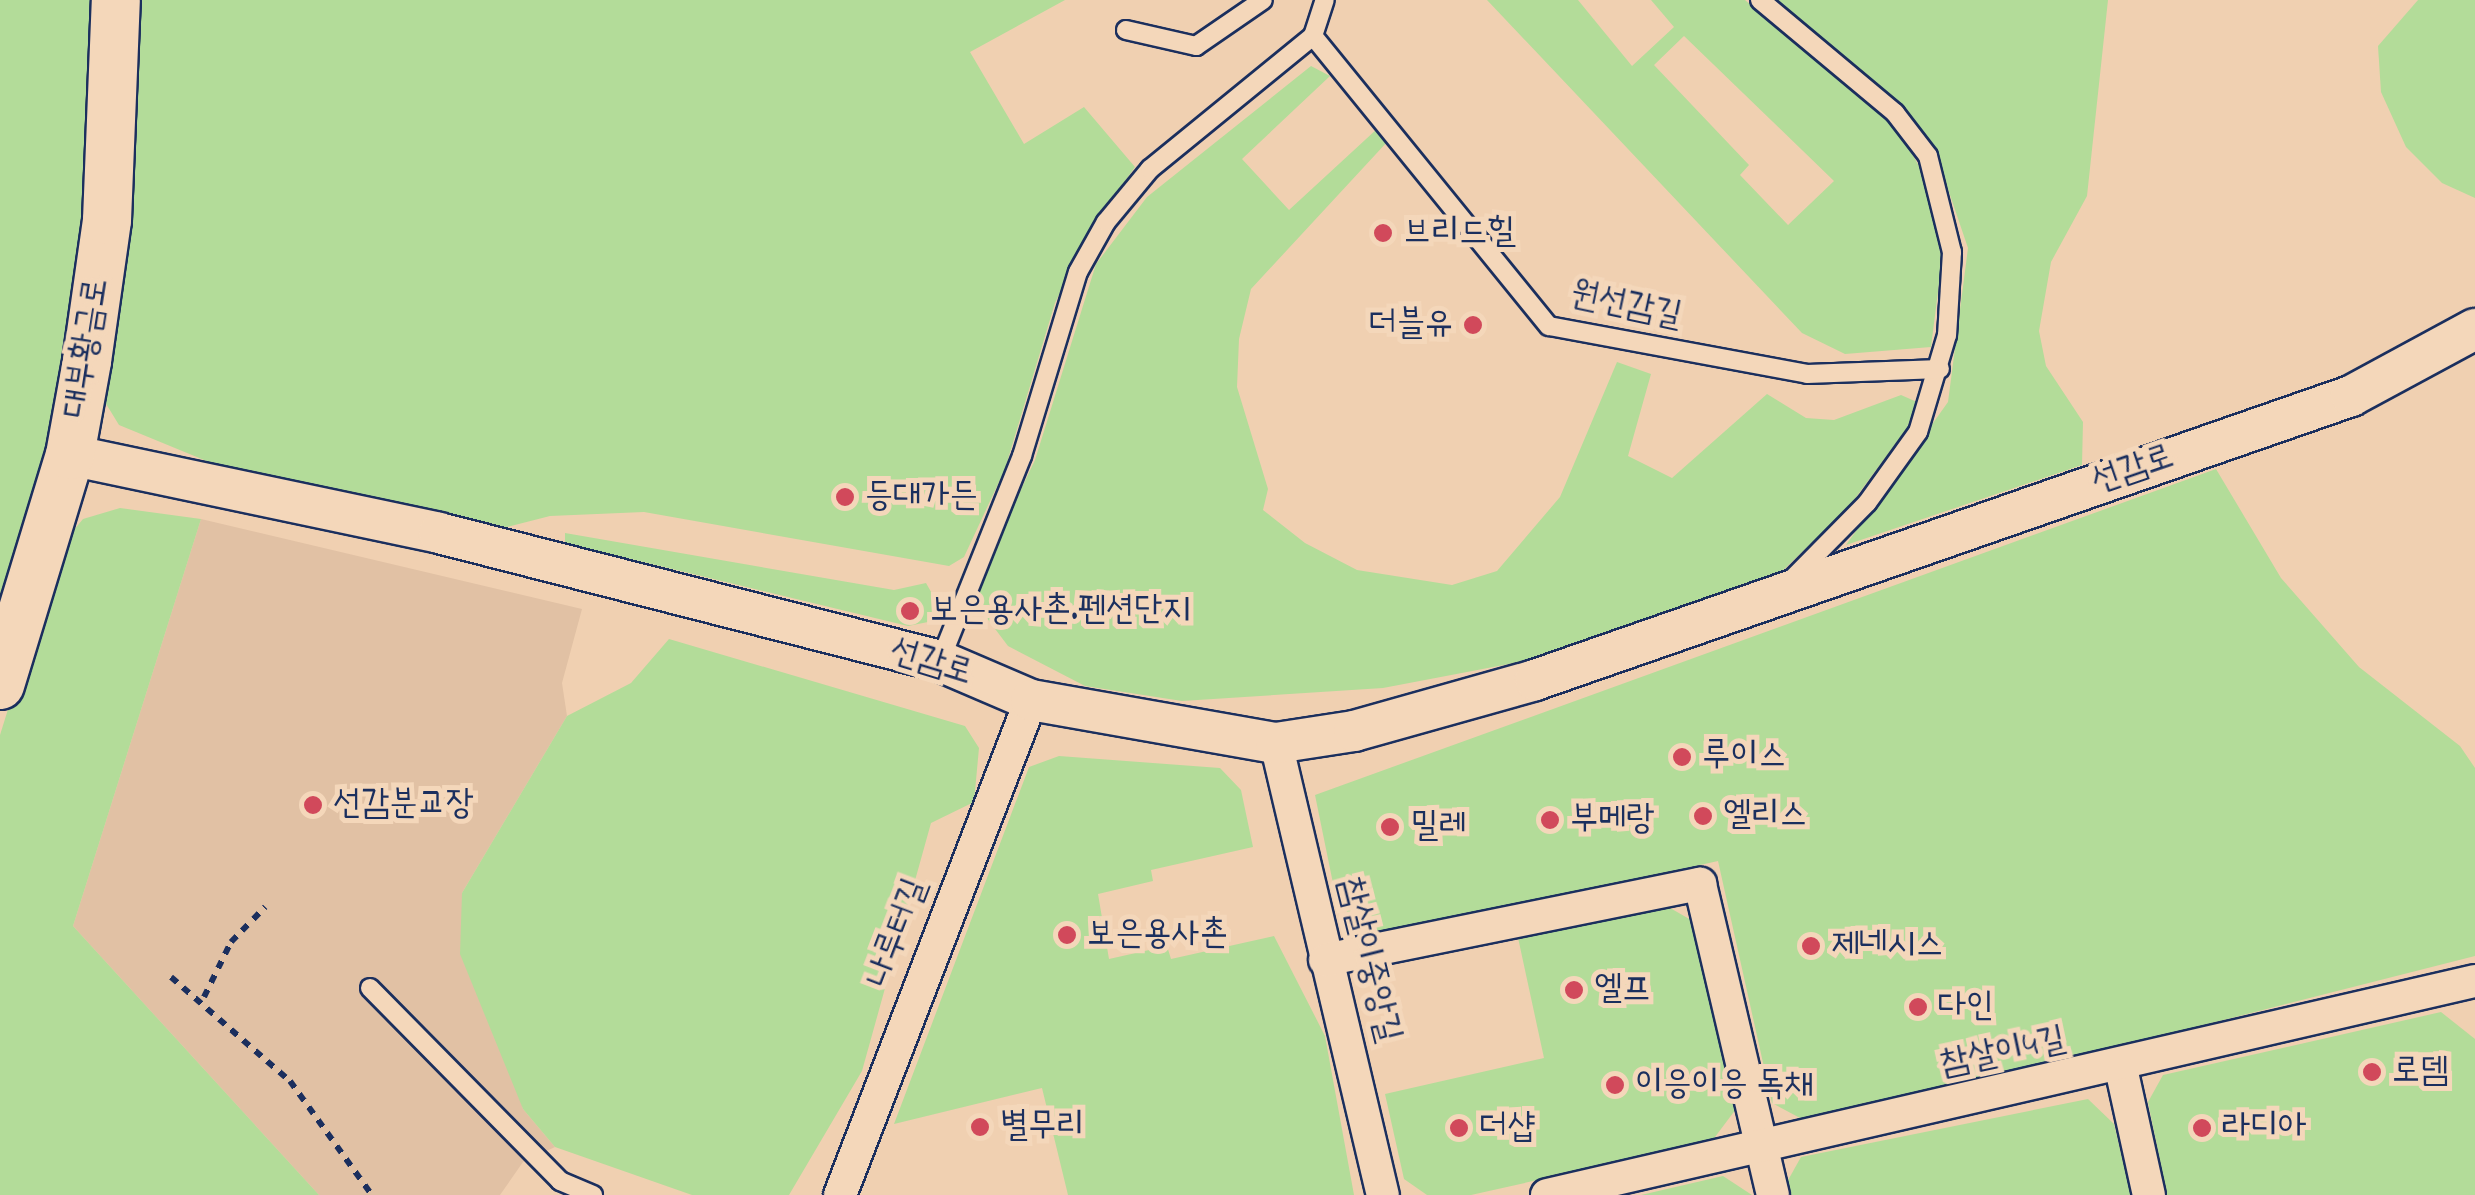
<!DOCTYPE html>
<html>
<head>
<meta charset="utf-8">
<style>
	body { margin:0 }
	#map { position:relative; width:2475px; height:1195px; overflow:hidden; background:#f0d0b1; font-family:"Indie Flower","Poor Story",sans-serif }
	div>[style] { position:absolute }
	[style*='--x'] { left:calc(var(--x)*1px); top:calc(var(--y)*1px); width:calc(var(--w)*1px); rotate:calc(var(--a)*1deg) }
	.built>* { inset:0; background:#e1c1a4 }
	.green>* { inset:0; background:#b3dc99 }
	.path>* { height:6px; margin-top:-3px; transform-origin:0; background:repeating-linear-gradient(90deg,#1b2f5e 0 8px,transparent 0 16px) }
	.roads { filter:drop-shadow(2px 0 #1b2f5e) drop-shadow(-2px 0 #1b2f5e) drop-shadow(0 2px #1b2f5e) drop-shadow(0 -2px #1b2f5e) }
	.service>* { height:18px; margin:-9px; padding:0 9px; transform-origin:9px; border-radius:9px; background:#f4d7ba }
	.minor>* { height:32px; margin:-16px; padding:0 16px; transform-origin:16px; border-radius:16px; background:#f4d7ba }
	.tertiary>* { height:40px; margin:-20px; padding:0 20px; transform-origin:20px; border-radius:20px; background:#f4d7ba }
	.secondary>* { height:48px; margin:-24px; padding:0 24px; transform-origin:24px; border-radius:24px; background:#f4d7ba }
	.dots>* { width:28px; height:28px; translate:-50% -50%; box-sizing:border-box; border:5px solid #f4d7ba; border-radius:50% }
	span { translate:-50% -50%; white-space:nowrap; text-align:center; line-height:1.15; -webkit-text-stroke:10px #f4d7ba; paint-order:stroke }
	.poi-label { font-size:35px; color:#1b2f5e }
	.left { translate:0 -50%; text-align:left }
	.right { translate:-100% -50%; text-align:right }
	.street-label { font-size:35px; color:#1b2f5e }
</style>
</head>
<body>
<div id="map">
	<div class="built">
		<div style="clip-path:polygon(201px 519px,582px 609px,562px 683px,567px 716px,462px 893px,523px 1109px,555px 1147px,523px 1162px,500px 1195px,319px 1195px,73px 926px)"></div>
	</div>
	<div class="green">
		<div style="clip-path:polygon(0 0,101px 0,92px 178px,55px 417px,0 606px)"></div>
		<div style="clip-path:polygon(136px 0,1065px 0,970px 52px,1024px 144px,1084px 107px,1135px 167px,1092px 227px,1055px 303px,1005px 469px,964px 557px,949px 566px,644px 512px,550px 516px,503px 528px,243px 476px,119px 425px,100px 394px)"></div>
		<div style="clip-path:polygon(evenodd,1487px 0,1578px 0,1632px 66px,1674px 27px,1651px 0,1745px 0,1899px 131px,1923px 173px,1942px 260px,1931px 347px,1845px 354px,1802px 333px,1487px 0,1684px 36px,1834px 181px,1788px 225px,1740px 175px,1749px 165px,1654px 65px,1684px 36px)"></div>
		<div style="clip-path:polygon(1775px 0,2108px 0,2087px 196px,2051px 262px,2039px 331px,2046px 366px,2083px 422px,2082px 465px,1846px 545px,1948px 402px,1968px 248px,1932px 142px)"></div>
		<div style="clip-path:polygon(2418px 0,2475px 0,2475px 198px,2442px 183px,2406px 147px,2381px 92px,2378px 46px)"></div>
		<div style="clip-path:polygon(1311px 66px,1330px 76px,1242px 159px,1289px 210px,1378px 128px,1388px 141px,1251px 289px,1239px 339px,1237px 387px,1268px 489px,1263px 510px,1305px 543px,1357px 570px,1452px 585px,1497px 571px,1560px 497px,1617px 362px,1651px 374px,1628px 456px,1672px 478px,1767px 394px,1806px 418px,1834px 420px,1901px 395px,1917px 402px,1907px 428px,1848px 508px,1776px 577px,1535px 659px,1383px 688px,1182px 701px,1085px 686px,1008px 646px,977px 605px,980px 575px,1035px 460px,1096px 264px,1147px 197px)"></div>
		<div style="clip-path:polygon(2216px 469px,2281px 578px,2359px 667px,2460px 746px,2475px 768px,2475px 956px,1925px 1096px,1800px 1118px,1772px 1103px,1718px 861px,1380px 937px,1362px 930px,1336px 898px,1315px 795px)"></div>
		<div style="clip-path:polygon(120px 508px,201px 519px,73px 926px,319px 1195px,0 1195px,0 735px,58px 549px,83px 519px)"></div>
		<div style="clip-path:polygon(565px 533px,894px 590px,926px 583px,938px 604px,928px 622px,908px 626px,565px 543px)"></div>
		<div style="clip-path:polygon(669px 639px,965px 726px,979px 748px,974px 802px,931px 823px,862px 1071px,789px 1195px,692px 1195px,555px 1147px,523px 1109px,460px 954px,462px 893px,567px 716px,631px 683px)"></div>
		<div style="clip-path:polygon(1059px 756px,1220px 768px,1241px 790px,1253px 847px,1151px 870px,1153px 881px,1098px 894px,1109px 959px,1167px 946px,1171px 959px,1274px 936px,1325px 1036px,1354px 1195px,1068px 1195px,1042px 1088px,894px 1124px,1029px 767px)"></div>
		<div style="clip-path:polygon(1658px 901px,1691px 920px,1736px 1109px,1712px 1141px,1471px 1195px,1427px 1195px,1404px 1179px,1385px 1094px,1544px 1058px,1517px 933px)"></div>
		<div style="clip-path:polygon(2441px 1012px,2475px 1039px,2475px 1195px,2167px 1195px,2148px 1102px,2163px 1075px)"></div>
		<div style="clip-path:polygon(2088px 1099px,2114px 1124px,2131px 1195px,1790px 1195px,1787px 1182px,1801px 1157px)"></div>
		<div style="clip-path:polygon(1723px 1176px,1752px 1195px,1641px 1195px)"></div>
	</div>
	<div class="path">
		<div style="--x:171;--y:977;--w:158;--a:41.2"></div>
		<div style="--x:290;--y:1081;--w:140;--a:54.3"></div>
		<div style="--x:204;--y:997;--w:61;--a:-63.9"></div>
		<div style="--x:231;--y:942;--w:49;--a:-45.8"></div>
	</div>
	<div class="roads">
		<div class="service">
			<div style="--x:1760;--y:0;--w:176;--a:39.9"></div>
			<div style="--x:1895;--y:113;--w:54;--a:52.5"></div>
			<div style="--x:1928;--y:156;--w:99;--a:76"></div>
			<div style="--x:1952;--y:252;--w:83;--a:93.4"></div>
			<div style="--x:1947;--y:335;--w:101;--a:106.6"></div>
			<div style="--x:1918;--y:432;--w:87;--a:125.7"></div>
			<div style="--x:1867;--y:503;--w:105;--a:134.6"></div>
			<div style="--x:1126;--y:30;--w:72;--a:12.9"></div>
			<div style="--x:1196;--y:46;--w:81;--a:-34.5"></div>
			<div style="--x:1313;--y:36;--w:374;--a:50.9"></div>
			<div style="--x:1549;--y:326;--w:262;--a:10.5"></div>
			<div style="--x:1807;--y:374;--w:133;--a:-2.2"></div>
			<div style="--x:940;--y:661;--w:221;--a:-68.2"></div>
			<div style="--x:1022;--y:456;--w:192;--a:-73.1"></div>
			<div style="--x:1078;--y:272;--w:57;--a:-60.8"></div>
			<div style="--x:1106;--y:222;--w:69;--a:-50.3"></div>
			<div style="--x:1150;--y:169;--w:210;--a:-39.2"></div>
			<div style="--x:1313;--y:36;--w:38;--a:-72"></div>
			<div style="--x:370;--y:988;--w:271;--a:45.4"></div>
			<div style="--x:560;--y:1181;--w:36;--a:23"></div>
		</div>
		<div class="minor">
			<div style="--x:1276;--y:743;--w:464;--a:76.7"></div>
			<div style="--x:1325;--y:960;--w:383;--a:-11.5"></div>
			<div style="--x:1700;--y:884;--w:319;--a:76.8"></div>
			<div style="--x:2121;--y:1068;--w:130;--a:77.6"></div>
			<div style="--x:840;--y:1195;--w:531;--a:-68.9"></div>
			<div style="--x:1547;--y:1195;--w:952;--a:-12.99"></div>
		</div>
		<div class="tertiary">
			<div style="--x:70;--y:455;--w:377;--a:11.9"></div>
			<div style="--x:439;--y:533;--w:517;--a:14.33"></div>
			<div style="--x:940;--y:661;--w:99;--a:23.2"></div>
			<div style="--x:1031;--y:700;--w:249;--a:10"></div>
			<div style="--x:1276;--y:743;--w:79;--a:-8.7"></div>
			<div style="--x:1354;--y:731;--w:188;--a:-15.7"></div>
			<div style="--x:1535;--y:680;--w:864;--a:-19.19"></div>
			<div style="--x:2351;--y:396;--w:141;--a:-28.4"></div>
		</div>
		<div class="secondary">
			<div style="--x:0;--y:685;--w:240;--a:-73.1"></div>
			<div style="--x:70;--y:455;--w:96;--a:-79.7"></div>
			<div style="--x:87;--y:361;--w:142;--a:-81.9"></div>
			<div style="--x:107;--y:220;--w:220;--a:-87.7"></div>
		</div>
	</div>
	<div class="dots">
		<div style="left:1383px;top:233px;background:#d1495b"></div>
		<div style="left:1473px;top:325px;background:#d1495b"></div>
		<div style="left:845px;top:497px;background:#d1495b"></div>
		<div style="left:910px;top:611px;background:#d1495b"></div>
		<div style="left:1682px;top:757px;background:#d1495b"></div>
		<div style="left:313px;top:805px;background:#d1495b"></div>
		<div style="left:1703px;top:816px;background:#d1495b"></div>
		<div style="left:1550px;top:820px;background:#d1495b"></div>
		<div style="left:1390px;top:827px;background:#d1495b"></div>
		<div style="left:1067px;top:935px;background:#d1495b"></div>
		<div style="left:1811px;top:946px;background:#d1495b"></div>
		<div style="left:1574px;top:990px;background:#d1495b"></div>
		<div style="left:1918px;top:1007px;background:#d1495b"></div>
		<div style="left:2372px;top:1072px;background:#d1495b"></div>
		<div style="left:1615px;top:1085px;background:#d1495b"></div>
		<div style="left:980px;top:1127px;background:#d1495b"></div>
		<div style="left:1459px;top:1128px;background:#d1495b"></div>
		<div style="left:2202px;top:1128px;background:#d1495b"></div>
	</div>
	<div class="poi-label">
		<span class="left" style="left:1403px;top:233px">브리드힐</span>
		<span class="right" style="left:1453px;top:325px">더블유</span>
		<span class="left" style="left:865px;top:497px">등대가든</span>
		<span class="left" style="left:930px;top:611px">보은용사촌.펜션단지</span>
		<span class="left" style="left:1702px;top:757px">루이스</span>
		<span class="left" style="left:333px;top:805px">선감분교장</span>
		<span class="left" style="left:1723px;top:816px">엘리스</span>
		<span class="left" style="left:1570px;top:820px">부메랑</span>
		<span class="left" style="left:1410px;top:827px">밀레</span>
		<span class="left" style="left:1087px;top:935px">보은용사촌</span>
		<span class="left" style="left:1831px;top:946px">제네시스</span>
		<span class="left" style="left:1594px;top:990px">엘프</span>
		<span class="left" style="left:1938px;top:1007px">다인</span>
		<span class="left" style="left:2392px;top:1072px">로뎀</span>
		<span class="left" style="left:1635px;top:1085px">이응이응 독채</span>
		<span class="left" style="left:1000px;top:1127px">별무리</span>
		<span class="left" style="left:1479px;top:1128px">더샵</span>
		<span class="left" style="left:2222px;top:1128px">라디아</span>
	</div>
	<div class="street-label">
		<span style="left:1626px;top:306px;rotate:12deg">원선감길</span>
		<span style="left:87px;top:348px;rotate:-81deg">대부황금로</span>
		<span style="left:2133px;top:470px;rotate:-19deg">선감로</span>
		<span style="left:931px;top:663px;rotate:17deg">선감로</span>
		<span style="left:898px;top:933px;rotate:-69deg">나루터길</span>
		<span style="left:1368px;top:960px;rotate:76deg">참살이중앙길</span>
		<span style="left:2003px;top:1053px;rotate:-12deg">참살이4길</span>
	</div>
</div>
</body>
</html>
